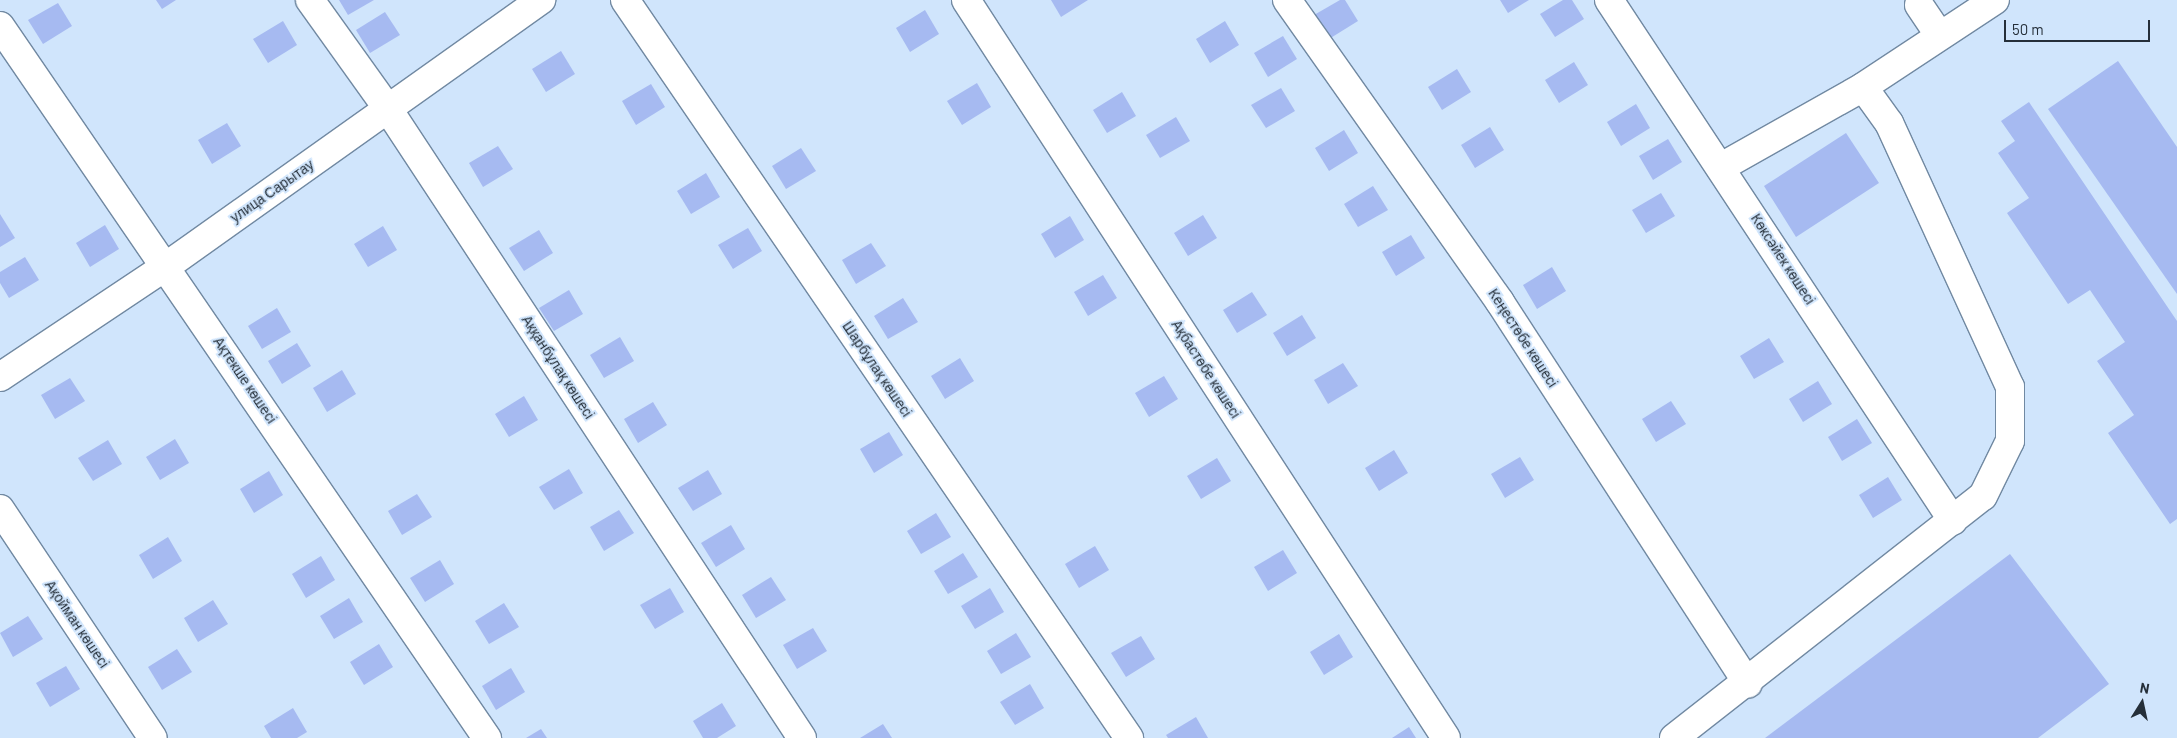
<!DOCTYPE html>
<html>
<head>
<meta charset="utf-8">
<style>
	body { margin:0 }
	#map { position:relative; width:2177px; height:738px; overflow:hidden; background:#d0e5fc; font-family:Barlow,sans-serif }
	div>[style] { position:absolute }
	.building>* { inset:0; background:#a6baf1 }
	.roads { filter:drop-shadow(1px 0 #7189a2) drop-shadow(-1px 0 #7189a2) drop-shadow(0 1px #7189a2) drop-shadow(0 -1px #7189a2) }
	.minor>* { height:28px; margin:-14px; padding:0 14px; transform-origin:14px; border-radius:14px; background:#fff }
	span { translate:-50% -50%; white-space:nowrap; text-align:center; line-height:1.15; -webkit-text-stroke:4px #d0e5fc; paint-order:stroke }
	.street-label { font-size:14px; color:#252f39 }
	.north { position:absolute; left:2117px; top:678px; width:50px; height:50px; -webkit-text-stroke:4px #d0e5fc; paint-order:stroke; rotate:10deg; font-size:14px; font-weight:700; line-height:20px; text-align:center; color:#252f39 }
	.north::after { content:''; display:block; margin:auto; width:18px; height:22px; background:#252f39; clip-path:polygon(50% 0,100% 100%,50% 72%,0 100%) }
	.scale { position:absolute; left:2004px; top:20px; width:146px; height:22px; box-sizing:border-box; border:2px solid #252f39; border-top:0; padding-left:6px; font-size:15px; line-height:18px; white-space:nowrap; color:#252f39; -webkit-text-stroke:4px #d0e5fc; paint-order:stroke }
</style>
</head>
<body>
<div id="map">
	<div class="building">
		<div style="clip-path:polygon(156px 0,176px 0,162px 9px)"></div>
		<div style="clip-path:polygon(339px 0,374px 0,348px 15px)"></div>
		<div style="clip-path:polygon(1051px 0,1088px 0,1061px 17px)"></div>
		<div style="clip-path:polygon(1340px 0,1345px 0,1358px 21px,1329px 39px,1314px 15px)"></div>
		<div style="clip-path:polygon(1500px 0,1529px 0,1508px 13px)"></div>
		<div style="clip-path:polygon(1563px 0,1572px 0,1584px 19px,1555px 37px,1540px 14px)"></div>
		<div style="clip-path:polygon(58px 3px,72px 26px,43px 44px,28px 20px)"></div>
		<div style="clip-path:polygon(925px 10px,939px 34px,910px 52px,896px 28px)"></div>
		<div style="clip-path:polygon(385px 12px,400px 35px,370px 53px,356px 30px)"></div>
		<div style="clip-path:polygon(283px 21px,297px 45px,268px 63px,253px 39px)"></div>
		<div style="clip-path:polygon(1225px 21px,1239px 45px,1210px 63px,1196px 39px)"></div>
		<div style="clip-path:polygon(1283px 36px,1297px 59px,1268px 77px,1254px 53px)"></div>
		<div style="clip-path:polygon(561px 51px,575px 74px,546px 92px,532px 69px)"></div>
		<div style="clip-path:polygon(2118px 61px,2177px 147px,2177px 294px,2048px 109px)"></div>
		<div style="clip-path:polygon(1574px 62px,1588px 85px,1559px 103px,1545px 80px)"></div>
		<div style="clip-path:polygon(1457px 69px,1471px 92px,1442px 110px,1428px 87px)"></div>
		<div style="clip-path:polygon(977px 83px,991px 107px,962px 125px,947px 101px)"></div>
		<div style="clip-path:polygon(651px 84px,665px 107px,636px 125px,622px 101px)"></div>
		<div style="clip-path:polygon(1281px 88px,1295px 111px,1266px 128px,1251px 105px)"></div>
		<div style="clip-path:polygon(1122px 92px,1136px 116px,1107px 133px,1093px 110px)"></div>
		<div style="clip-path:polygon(2029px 102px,2177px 321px,2177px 519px,2170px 524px,2108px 433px,2134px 415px,2097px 361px,2125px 342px,2090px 290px,2068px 304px,2007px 213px,2029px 198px,1998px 153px,2015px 141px,2001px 121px)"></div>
		<div style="clip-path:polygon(1636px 104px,1650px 128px,1621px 146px,1607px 122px)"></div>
		<div style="clip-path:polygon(1176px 117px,1190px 141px,1160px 158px,1146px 135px)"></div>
		<div style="clip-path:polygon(227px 123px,241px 146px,212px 164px,198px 140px)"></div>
		<div style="clip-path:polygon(1490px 127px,1504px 150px,1475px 168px,1461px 145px)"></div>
		<div style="clip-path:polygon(1344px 130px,1358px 153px,1329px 171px,1315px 148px)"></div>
		<div style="clip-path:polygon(1846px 133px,1879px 183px,1796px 237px,1764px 186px)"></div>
		<div style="clip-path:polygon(1668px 139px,1682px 162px,1653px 180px,1639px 156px)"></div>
		<div style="clip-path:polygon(498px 146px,513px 169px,483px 187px,469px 163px)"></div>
		<div style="clip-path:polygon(801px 148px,816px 171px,786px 189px,772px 166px)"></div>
		<div style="clip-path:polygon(706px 173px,720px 197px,691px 214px,677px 191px)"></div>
		<div style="clip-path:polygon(1373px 186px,1388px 210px,1358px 227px,1344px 204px)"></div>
		<div style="clip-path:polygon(1661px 193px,1675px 216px,1646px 233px,1632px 210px)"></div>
		<div style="clip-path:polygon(0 214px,15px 238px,0 247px)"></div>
		<div style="clip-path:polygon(1203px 215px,1217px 238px,1188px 256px,1174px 233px)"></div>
		<div style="clip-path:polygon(1070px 216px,1084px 240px,1055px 258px,1041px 234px)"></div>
		<div style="clip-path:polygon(105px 225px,119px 249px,90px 267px,76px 243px)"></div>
		<div style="clip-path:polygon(383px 226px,397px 250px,368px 267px,354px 244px)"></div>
		<div style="clip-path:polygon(748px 228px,762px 251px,733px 269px,718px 245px)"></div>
		<div style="clip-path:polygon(539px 230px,553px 253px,524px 271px,509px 248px)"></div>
		<div style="clip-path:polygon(1411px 235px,1425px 258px,1396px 276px,1382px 252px)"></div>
		<div style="clip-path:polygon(871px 243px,886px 266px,856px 284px,842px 260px)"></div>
		<div style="clip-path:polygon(25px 257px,39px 280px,9px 298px,0 283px,0 272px)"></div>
		<div style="clip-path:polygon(1552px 267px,1566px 291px,1537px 309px,1523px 285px)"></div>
		<div style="clip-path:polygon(1103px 275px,1117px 298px,1088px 316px,1074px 292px)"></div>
		<div style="clip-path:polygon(569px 290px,583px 314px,554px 331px,539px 308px)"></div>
		<div style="clip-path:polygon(1252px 292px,1267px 315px,1237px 333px,1223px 310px)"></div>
		<div style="clip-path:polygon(903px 298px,918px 322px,888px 339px,874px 316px)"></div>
		<div style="clip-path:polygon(277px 308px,291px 332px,262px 349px,248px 326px)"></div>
		<div style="clip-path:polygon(1302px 315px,1316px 338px,1287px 356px,1273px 333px)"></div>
		<div style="clip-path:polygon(620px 337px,634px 361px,604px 378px,590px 355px)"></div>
		<div style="clip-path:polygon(1769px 338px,1784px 362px,1754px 379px,1740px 356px)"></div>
		<div style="clip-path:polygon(297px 343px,311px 366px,282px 384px,268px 361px)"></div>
		<div style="clip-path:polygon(960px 358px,974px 381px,945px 399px,931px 376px)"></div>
		<div style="clip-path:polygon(1343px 363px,1358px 386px,1328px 404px,1314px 380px)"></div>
		<div style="clip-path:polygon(342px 370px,356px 394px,327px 412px,313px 388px)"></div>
		<div style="clip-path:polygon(1164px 376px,1178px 399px,1149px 417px,1135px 393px)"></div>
		<div style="clip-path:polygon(70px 378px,85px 401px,55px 419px,41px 395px)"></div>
		<div style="clip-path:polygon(1818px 381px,1832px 404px,1803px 422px,1789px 399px)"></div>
		<div style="clip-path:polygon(524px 396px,538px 420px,509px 437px,495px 414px)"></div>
		<div style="clip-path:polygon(1671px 401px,1686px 424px,1656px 442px,1642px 419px)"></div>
		<div style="clip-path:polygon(653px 402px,667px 425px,638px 443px,624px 419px)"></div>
		<div style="clip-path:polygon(1857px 419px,1872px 443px,1842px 461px,1828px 437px)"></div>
		<div style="clip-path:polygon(889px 432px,903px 455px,874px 473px,860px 449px)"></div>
		<div style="clip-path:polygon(175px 439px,189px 463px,160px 480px,146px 457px)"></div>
		<div style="clip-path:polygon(108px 440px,122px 464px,93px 481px,78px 458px)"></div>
		<div style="clip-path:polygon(1394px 450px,1408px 473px,1379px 491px,1365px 468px)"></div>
		<div style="clip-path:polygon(1520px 457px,1534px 480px,1505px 498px,1491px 474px)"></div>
		<div style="clip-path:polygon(1217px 458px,1231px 481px,1201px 499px,1187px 476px)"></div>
		<div style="clip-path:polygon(569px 469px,583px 493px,554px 510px,539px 487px)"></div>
		<div style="clip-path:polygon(708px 470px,722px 494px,693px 511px,678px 488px)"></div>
		<div style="clip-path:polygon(269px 471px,283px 495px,254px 513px,240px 489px)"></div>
		<div style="clip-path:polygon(1888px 477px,1902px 500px,1873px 518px,1859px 495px)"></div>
		<div style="clip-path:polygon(417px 494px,432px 517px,402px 535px,388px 511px)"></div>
		<div style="clip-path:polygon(619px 510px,634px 533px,604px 551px,590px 527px)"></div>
		<div style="clip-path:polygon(936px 513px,951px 537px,921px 554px,907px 531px)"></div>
		<div style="clip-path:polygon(731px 525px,745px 549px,716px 567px,701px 543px)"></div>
		<div style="clip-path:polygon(168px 537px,182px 561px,153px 579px,139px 555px)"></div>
		<div style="clip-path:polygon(1095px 546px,1109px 570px,1079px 588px,1065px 564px)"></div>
		<div style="clip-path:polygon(1283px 550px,1297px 573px,1268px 591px,1254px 567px)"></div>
		<div style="clip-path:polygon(963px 553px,978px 577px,948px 594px,934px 571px)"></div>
		<div style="clip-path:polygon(2010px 554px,2109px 684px,2038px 738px,1765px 738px)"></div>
		<div style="clip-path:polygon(321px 556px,335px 580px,306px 598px,292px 574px)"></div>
		<div style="clip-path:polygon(440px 560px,454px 584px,425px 602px,410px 578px)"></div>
		<div style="clip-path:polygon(771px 577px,786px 600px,756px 618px,742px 595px)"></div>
		<div style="clip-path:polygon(670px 588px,684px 612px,655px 629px,640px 605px)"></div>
		<div style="clip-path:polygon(990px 588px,1004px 612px,975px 629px,961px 606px)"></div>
		<div style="clip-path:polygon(349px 598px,363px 622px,334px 639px,320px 616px)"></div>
		<div style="clip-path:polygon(213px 600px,228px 624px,198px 642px,184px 618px)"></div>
		<div style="clip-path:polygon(504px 603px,519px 627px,489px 644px,475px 621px)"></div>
		<div style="clip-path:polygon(28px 616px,43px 639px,13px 657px,0 633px)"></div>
		<div style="clip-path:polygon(813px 628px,827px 651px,797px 669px,783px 645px)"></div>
		<div style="clip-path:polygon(1016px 633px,1031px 657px,1001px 674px,987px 651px)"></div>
		<div style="clip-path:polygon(1339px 634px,1353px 657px,1324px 675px,1310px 652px)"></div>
		<div style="clip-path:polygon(1141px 636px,1155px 659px,1126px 677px,1111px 653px)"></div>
		<div style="clip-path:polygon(379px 644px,393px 667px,364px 685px,350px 662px)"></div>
		<div style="clip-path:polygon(177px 649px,192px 672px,162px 690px,148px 667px)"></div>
		<div style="clip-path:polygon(66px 666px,80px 689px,50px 707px,36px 683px)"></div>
		<div style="clip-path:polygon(511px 668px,525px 692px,496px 710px,482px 686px)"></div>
		<div style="clip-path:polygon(1030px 684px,1044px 708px,1015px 725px,1000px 702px)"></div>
		<div style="clip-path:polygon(722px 703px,736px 726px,717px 738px,703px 738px,693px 721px)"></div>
		<div style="clip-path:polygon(293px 708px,307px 732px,297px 738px,271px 738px,264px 726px)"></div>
		<div style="clip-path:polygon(1196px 717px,1208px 738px,1168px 738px,1166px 735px)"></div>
		<div style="clip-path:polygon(883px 724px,892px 738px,860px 738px)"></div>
		<div style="clip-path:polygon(1409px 727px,1416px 738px,1392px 738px)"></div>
		<div style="clip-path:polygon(541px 729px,547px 738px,526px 738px)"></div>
	</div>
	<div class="roads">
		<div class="minor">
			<div style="left:310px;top:0;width:134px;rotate:54.4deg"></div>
			<div style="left:388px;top:109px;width:753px;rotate:56.65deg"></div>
			<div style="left:625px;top:0;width:894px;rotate:55.67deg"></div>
			<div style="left:966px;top:0;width:880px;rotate:56.96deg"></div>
			<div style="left:1287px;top:0;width:370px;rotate:54.8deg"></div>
			<div style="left:1500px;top:302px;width:455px;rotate:57deg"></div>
			<div style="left:1609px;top:0;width:624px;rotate:56.56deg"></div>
			<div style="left:1919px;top:5px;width:37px;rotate:56deg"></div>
			<div style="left:0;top:26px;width:863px;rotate:55.63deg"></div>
			<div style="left:1723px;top:166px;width:161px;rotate:-29.4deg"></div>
			<div style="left:1863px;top:87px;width:158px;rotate:-33.4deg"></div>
			<div style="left:0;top:377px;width:202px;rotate:-33.7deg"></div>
			<div style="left:168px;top:265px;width:458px;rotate:-35.4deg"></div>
			<div style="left:0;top:509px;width:275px;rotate:56.3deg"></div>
			<div style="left:1674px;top:738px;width:392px;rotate:-38.1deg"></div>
			<div style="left:1983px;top:496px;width:61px;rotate:-63.9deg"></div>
			<div style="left:2010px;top:441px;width:54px;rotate:-90deg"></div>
			<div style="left:2010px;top:387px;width:290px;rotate:-114.6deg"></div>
			<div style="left:1889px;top:123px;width:44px;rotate:-125.8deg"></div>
		</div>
	</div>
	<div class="street-label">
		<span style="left:272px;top:191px;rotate:-35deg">улица Сарытау</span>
		<span style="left:1783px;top:259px;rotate:57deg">Көксәйек көшесі</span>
		<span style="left:1523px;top:338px;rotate:57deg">Кеңестөбе көшесі</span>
		<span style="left:558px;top:367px;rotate:57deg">Аққанбұлақ көшесі</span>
		<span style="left:877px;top:369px;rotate:56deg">Шарбұлақ көшесі</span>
		<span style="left:1206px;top:369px;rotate:57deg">Ақбастөбе көшесі</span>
		<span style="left:245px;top:380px;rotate:56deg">Ақтекше көшесі</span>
		<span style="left:77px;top:624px;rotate:56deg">Ақойман көшесі</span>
	</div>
	<div class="north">N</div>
	<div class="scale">50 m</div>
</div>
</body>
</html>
